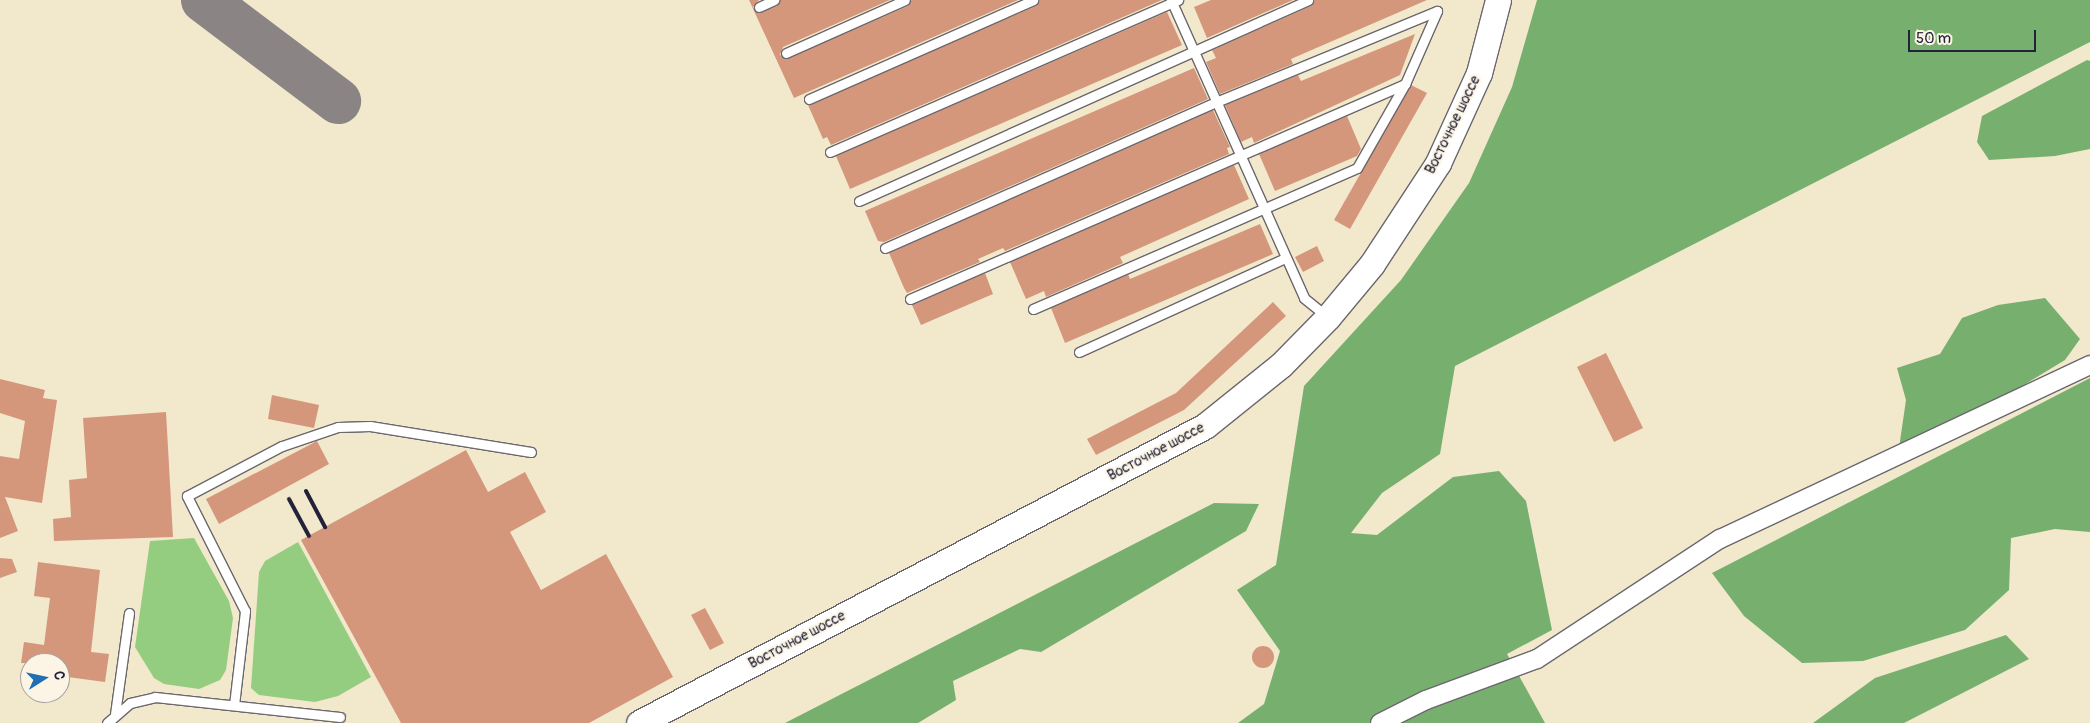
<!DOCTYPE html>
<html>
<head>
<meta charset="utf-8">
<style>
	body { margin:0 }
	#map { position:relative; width:2090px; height:723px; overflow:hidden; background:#f2e8cc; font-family:Pangolin,sans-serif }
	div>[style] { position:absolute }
	.green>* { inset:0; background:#94cd7f }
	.forest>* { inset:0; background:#77b06e }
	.taxiway>* { height:46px; margin:-23px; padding:0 23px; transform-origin:23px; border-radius:23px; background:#8a8584 }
	.building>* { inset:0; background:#d5977b }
	.round { border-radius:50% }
	.roads { filter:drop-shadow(1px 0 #6b676e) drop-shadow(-1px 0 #6b676e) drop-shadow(0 1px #6b676e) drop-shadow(0 -1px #6b676e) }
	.service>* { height:9px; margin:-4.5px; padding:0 4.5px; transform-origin:4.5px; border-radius:4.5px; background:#fff }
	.minor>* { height:18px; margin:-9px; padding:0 9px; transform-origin:9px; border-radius:9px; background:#fff }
	.secondary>* { height:25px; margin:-12.5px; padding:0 12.5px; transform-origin:12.5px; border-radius:12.5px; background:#fff }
	.rail>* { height:4px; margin:-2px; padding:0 2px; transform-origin:2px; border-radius:2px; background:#22223b }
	span { translate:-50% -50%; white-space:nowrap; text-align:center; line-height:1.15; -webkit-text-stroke:4px #fcf5e5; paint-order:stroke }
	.street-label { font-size:14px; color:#22223b }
	.north { position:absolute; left:20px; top:653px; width:50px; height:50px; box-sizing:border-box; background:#fcf5e5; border:1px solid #a5a1a1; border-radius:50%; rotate:80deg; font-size:14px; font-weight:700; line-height:20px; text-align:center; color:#22223b }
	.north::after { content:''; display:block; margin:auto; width:18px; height:22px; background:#1f6fb2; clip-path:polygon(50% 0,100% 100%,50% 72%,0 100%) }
	.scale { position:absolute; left:1908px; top:30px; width:128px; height:22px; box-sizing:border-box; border:2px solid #22223b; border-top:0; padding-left:6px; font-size:15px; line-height:18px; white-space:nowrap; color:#22223b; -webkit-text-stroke:4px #fcf5e5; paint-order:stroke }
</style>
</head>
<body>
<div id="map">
	<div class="green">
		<div style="clip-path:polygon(194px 538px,229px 601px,233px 618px,226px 670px,220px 680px,199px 689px,164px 684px,154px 678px,135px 647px,150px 541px)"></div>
		<div style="clip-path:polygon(298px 542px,371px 677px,338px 696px,315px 702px,259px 695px,251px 688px,259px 572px,265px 561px)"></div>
	</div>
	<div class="forest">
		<div style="clip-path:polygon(1537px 0,2090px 0,2090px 42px,1455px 366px,1440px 454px,1382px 493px,1351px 533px,1377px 535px,1453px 477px,1499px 471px,1526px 501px,1552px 630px,1507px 654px,1545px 723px,1238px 723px,1264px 704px,1280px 651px,1237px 590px,1276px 565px,1304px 386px,1401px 280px,1469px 183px,1512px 87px)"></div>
		<div style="clip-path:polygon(2087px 60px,2090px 61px,2090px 149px,2055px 156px,1989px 160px,1977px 142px,1982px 116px)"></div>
		<div style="clip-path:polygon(2045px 298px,2080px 339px,2065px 360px,2014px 391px,1899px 448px,1906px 400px,1897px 368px,1940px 354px,1962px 318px,1998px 305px)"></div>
		<div style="clip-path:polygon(2090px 378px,2090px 532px,2055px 529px,2011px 538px,2009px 590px,1965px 630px,1863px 661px,1802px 663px,1744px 616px,1712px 573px)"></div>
		<div style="clip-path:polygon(1214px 503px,1259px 504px,1246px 531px,1041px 652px,1020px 649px,953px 681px,956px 700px,918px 723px,785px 723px)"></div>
		<div style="clip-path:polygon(2006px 635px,2029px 659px,1904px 723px,1813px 723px,1875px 678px)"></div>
	</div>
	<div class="taxiway">
		<div style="left:204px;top:0;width:168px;rotate:37deg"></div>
	</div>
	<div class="building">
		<div style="clip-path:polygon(749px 0,759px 0,753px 7px,759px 13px,777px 6px,780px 0,890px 0,783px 47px,780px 55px,786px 59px,908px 6px,911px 0,1018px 0,794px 98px)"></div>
		<div style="clip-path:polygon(1039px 0,1162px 0,831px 145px,827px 137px,823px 139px,808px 105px,1036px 6px)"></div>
		<div style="clip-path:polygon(1211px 0,1293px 0,1207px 38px,1194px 7px)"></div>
		<div style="clip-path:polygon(1314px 0,1427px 0,1291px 59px,1293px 64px,1220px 94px,1206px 62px,1216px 58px,1212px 50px,1311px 6px)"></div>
		<div style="clip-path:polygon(1167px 12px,1182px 45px,850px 189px,836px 156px)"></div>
		<div style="clip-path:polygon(1415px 34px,1400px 75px,1254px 143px,1252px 137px,1241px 142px,1225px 105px,1298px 75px,1301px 81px)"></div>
		<div style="clip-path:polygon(1194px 68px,1208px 99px,884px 242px,878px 241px,865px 211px)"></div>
		<div style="clip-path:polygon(1411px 85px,1427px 93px,1350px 229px,1334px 220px)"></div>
		<div style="clip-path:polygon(1213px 110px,1230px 147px,1227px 148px,1229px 154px,1005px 251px,1003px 248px,978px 259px,980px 262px,907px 293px,904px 288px,889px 253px)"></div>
		<div style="clip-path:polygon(1347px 116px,1361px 149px,1357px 156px,1275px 191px,1259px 154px)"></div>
		<div style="clip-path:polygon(1234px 165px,1249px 199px,1120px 257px,1123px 263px,1046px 297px,1044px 291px,1026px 299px,1010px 262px)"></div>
		<div style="clip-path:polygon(1260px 224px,1273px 254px,1065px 343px,1051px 308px,1128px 274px,1130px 279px)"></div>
		<div style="clip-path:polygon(1317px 246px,1324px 261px,1303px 272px,1295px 257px)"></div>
		<div style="clip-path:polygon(985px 273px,993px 294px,921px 325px,912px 305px)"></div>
		<div style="clip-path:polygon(1273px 302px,1286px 316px,1184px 410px,1096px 455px,1087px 439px,1176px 393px)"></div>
		<div style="clip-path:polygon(1606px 353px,1643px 428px,1614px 442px,1577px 367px)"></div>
		<div style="clip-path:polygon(0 379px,45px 390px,43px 398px,57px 400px,42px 503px,5px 497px,18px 531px,0 538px,0 456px,19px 459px,25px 421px,0 413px)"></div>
		<div style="clip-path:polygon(272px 395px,319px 405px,314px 428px,268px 419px)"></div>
		<div style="clip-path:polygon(166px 412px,173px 537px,54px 541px,53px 519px,71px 517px,69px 480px,87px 478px,83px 418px)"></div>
		<div style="clip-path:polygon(317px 441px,329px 464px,219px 524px,206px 499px)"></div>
		<div style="clip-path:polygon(466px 450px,488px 492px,525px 472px,546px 512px,510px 532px,541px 590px,606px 554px,673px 677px,589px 723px,401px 723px,301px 540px)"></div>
		<div style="clip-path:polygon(0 558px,12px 559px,17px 572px,0 578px)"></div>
		<div style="clip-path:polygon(38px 562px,100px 570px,91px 652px,109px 654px,105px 682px,60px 676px,60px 663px,21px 663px,24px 642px,44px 645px,50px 598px,34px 596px)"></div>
		<div style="clip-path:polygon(705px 608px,724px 643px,710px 650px,691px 615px)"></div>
		<div class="round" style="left:1252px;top:646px;width:22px;height:22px"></div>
	</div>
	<div class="roads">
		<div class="service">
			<div style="left:1171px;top:0;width:326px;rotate:65.9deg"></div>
			<div style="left:1304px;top:298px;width:28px;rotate:39deg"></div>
			<div style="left:759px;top:7px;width:17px;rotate:-25deg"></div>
			<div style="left:786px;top:53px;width:130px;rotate:-24deg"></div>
			<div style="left:809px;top:99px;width:245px;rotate:-23.8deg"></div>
			<div style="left:830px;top:152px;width:380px;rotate:-23.6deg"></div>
			<div style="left:859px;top:201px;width:492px;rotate:-24.1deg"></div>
			<div style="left:885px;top:248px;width:362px;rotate:-23.8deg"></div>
			<div style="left:1216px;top:102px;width:239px;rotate:-22.4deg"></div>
			<div style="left:910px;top:299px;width:540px;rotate:-23.48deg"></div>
			<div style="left:1405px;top:84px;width:80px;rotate:-66.3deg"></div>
			<div style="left:1033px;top:309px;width:353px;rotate:-23.5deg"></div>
			<div style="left:1357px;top:168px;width:97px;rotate:-60.3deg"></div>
			<div style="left:1079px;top:352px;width:226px;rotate:-24.5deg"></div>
			<div style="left:234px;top:705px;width:95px;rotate:-83.3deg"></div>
			<div style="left:245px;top:611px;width:129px;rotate:-116.8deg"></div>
			<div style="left:187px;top:496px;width:107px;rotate:-27.8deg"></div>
			<div style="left:282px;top:446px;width:59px;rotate:-18.7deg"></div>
			<div style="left:338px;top:427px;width:32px;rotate:-2deg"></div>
			<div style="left:370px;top:426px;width:163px;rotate:9.2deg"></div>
			<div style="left:115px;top:714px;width:102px;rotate:-82.1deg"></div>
			<div style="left:107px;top:723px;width:30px;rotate:-41deg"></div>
			<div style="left:130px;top:703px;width:26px;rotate:-13deg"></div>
			<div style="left:155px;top:697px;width:186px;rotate:6.2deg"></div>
		</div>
		<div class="minor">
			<div style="left:1380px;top:723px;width:51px;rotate:-26.6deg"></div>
			<div style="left:1426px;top:700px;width:118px;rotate:-20.3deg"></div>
			<div style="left:1537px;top:659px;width:219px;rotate:-33.3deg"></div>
			<div style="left:1720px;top:539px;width:409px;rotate:-25.2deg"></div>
		</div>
		<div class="secondary">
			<div style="left:639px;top:723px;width:639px;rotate:-27.69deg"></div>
			<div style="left:1205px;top:426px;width:97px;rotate:-38.8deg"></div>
			<div style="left:1281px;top:365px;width:67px;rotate:-45.6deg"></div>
			<div style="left:1328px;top:317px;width:69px;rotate:-50.3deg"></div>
			<div style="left:1372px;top:264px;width:121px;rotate:-56.8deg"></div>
			<div style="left:1438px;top:163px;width:99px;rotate:-65.5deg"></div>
			<div style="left:1479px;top:73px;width:75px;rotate:-75.4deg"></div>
		</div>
	</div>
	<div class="rail">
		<div style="left:306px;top:491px;width:41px;rotate:62.2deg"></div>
		<div style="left:289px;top:499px;width:42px;rotate:61.6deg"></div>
	</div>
	<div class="street-label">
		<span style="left:1453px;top:125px;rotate:-64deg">Восточное шоссе</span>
		<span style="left:1156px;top:452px;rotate:-28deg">Восточное шоссе</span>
		<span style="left:797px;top:640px;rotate:-28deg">Восточное шоссе</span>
	</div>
	<div class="north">С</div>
	<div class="scale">50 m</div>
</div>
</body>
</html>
